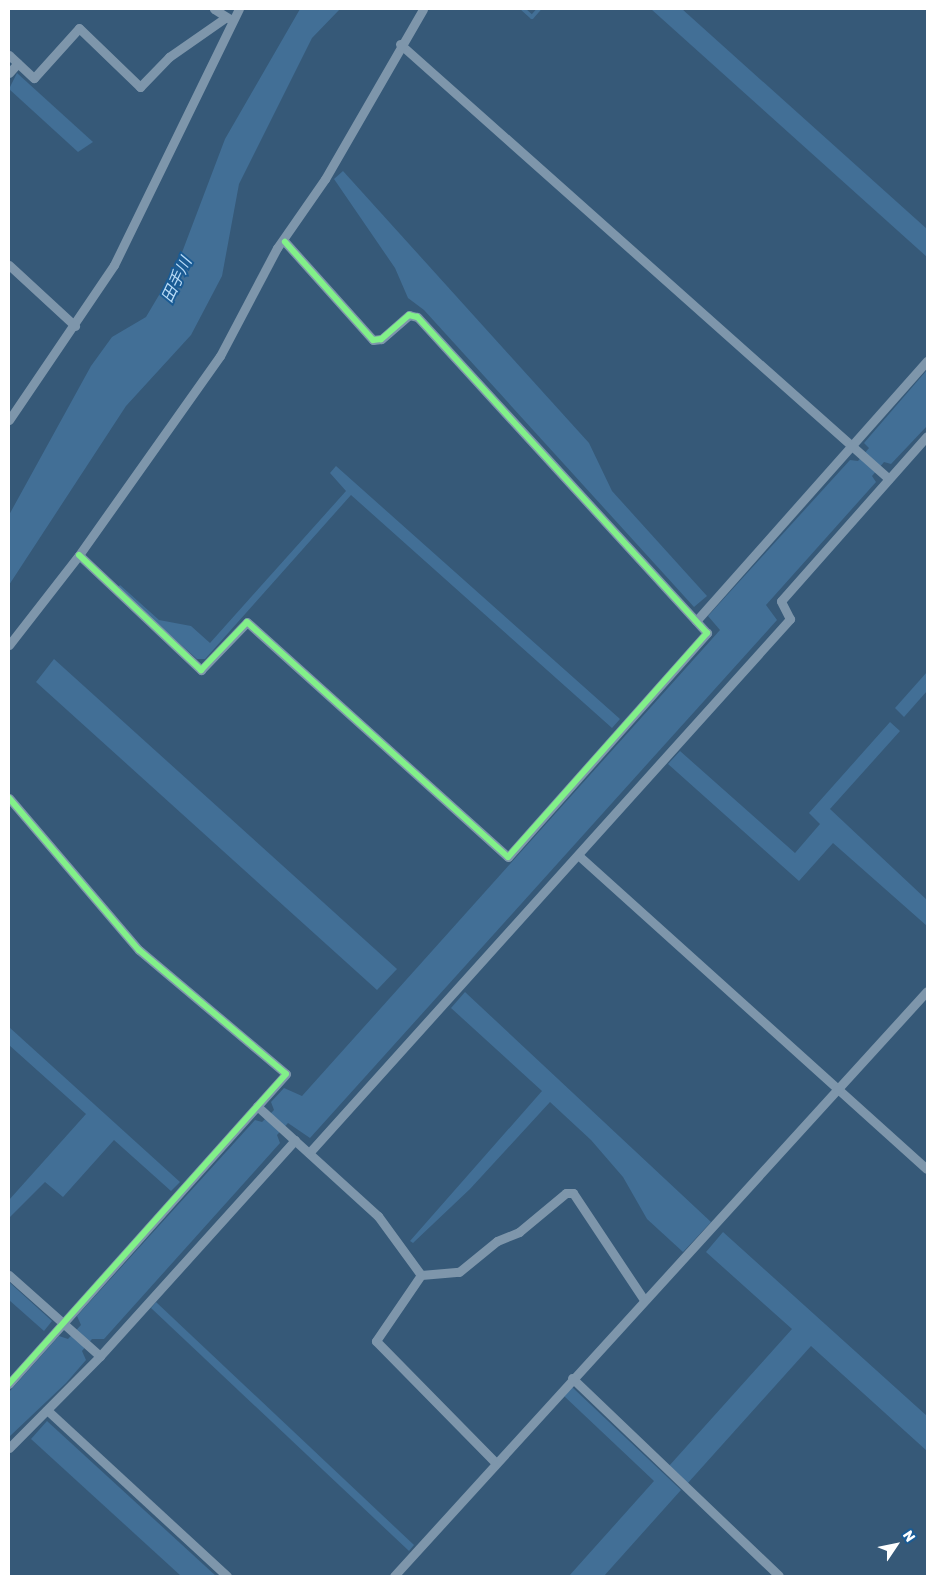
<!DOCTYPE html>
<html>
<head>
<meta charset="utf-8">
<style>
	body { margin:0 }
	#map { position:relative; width:936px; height:1585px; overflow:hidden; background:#365978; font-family:Rubik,"Noto Sans JP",sans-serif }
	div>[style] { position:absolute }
	.water>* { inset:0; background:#426f96 }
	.stream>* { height:4px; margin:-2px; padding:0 2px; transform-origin:2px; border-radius:2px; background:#426f96 }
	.minor>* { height:9px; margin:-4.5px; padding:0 4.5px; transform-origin:4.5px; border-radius:4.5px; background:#7e96ab }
	.cycleway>* { height:6px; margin:-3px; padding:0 3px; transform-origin:3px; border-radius:3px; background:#82f089 }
	span { translate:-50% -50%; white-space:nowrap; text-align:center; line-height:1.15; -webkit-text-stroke:4px #1a5b94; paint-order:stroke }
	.water-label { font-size:16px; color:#b7daf6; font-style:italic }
	.frame { position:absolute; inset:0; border:10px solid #fff; pointer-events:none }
	.north { position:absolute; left:871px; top:1520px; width:50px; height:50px; -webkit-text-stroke:4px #1a5b94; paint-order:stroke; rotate:56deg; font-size:14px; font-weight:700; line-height:20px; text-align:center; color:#fff }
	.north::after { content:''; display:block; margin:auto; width:18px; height:22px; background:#fff; clip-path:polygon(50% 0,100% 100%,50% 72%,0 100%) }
</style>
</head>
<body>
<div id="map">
	<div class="water">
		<div style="clip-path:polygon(300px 9px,340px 9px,312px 38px,239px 184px,222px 276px,191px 335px,126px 406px,9px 585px,9px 515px,91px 366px,112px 337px,146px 317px,178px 263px,225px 139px)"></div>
		<div style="clip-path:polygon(651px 9px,682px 9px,927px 229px,927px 257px)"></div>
		<div style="clip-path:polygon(17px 73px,93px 142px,78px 152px,9px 89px)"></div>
		<div style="clip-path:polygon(343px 171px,589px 443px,612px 491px,707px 596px,694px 607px,424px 310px,408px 298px,395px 268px,334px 179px)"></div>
		<div style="clip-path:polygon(927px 370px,927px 426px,891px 464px,884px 462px,872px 476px,876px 482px,766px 605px,777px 620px,310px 1138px,288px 1123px,277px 1135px,280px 1143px,104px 1339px,92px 1339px,82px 1351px,86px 1360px,66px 1383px,9px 1437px,9px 1392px,59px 1336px,68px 1339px,81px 1325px,77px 1316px,255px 1120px,262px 1122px,274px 1110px,271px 1102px,284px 1088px,302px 1096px,720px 630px,708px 616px,850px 460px,858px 461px,869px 448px,864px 443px)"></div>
		<div style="clip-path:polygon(336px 466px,620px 719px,612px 728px,351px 495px,205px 659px,197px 659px,117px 588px,120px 585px,159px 620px,191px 626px,210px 643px,346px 491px,330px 473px)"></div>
		<div style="clip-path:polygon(54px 659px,397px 969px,377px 990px,36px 682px)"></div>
		<div style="clip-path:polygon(927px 672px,927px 691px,904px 717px,895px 708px)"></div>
		<div style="clip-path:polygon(890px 722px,900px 731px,830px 809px,927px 900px,927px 926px,833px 843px,799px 881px,668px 764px,680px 751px,795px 853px,820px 824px,809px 813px)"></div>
		<div style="clip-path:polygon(465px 992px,711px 1222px,683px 1252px,647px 1219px,623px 1177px,591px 1140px,550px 1102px,470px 1189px,413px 1243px,410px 1241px,542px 1091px,451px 1008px)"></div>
		<div style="clip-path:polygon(9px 1027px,180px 1182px,171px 1191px,114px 1140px,63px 1197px,45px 1182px,9px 1218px,9px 1200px,86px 1114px,9px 1045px)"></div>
		<div style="clip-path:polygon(723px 1232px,927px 1416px,927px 1451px,811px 1346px,687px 1484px,669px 1466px,792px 1329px,706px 1252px)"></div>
		<div style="clip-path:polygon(9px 1282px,52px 1321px,44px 1331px,9px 1300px)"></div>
		<div style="clip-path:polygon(156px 1302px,414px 1545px,409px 1551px,151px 1308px)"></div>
		<div style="clip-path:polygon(572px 1387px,681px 1490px,604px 1576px,569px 1576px,654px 1481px,564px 1396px)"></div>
		<div style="clip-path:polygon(47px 1421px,216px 1576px,181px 1576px,31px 1439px)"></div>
	</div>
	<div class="stream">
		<div style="left:523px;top:9px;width:12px;rotate:42deg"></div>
		<div style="left:532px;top:17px;width:11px;rotate:-49deg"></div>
	</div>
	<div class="minor">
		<div style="left:214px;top:9px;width:19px;rotate:32deg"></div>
		<div style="left:400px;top:44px;width:654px;rotate:41.66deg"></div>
		<div style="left:9px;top:55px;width:34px;rotate:43deg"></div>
		<div style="left:34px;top:78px;width:67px;rotate:-48deg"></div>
		<div style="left:79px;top:28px;width:85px;rotate:44deg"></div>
		<div style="left:140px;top:87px;width:42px;rotate:-46deg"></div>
		<div style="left:169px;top:57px;width:68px;rotate:-34.9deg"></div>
		<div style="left:9px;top:73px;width:13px;rotate:-48deg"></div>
		<div style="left:9px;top:265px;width:90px;rotate:42.7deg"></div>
		<div style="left:9px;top:420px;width:187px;rotate:-55.9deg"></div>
		<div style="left:114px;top:265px;width:285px;rotate:-64deg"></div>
		<div style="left:79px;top:555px;width:168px;rotate:43.3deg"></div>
		<div style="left:201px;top:670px;width:66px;rotate:-46.2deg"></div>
		<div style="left:247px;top:622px;width:351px;rotate:42deg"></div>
		<div style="left:508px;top:857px;width:300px;rotate:-48.4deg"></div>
		<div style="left:707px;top:633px;width:429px;rotate:-132.5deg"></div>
		<div style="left:417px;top:317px;width:8px;rotate:-166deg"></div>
		<div style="left:409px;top:315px;width:37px;rotate:139deg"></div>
		<div style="left:381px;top:339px;width:8px;rotate:173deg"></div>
		<div style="left:373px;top:340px;width:132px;rotate:-131.9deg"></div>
		<div style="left:696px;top:621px;width:348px;rotate:-48.4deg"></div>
		<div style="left:9px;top:645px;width:114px;rotate:-52.1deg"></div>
		<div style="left:79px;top:555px;width:244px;rotate:-54.7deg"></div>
		<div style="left:220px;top:356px;width:122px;rotate:-62.2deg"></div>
		<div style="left:277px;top:248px;width:84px;rotate:-55.2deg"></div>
		<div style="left:325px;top:179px;width:196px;rotate:-60deg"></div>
		<div style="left:9px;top:798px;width:200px;rotate:49.5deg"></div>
		<div style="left:139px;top:950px;width:192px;rotate:40.1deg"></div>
		<div style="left:286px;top:1074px;width:416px;rotate:131.8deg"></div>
		<div style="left:578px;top:855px;width:469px;rotate:42deg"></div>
		<div style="left:257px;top:1106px;width:164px;rotate:42.3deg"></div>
		<div style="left:378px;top:1216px;width:73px;rotate:53.9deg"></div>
		<div style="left:421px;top:1275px;width:38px;rotate:-5deg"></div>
		<div style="left:459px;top:1272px;width:49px;rotate:-39.2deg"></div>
		<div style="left:497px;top:1241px;width:24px;rotate:-22deg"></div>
		<div style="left:519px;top:1232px;width:61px;rotate:-39.7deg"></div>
		<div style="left:566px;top:1193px;width:7px"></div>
		<div style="left:573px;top:1193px;width:128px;rotate:56.4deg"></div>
		<div style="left:309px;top:1153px;width:719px;rotate:-47.99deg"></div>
		<div style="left:790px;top:619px;width:20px;rotate:-117deg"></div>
		<div style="left:781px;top:601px;width:220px;rotate:-48.5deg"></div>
		<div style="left:9px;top:1275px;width:122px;rotate:41.7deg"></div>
		<div style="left:421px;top:1275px;width:80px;rotate:124.3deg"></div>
		<div style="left:376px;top:1341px;width:170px;rotate:45.5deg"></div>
		<div style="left:572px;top:1378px;width:286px;rotate:43.7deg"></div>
		<div style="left:47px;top:1410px;width:245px;rotate:42.7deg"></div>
		<div style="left:9px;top:1448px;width:129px;rotate:-45.3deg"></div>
		<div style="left:100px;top:1356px;width:291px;rotate:-47.9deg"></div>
		<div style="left:394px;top:1576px;width:791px;rotate:-47.66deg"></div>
	</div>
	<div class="cycleway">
		<div style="left:79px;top:555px;width:168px;rotate:43.3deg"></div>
		<div style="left:201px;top:670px;width:66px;rotate:-46.2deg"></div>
		<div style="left:247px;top:622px;width:351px;rotate:42deg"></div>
		<div style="left:508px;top:857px;width:300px;rotate:-48.4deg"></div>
		<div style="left:707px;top:633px;width:429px;rotate:-132.5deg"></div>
		<div style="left:417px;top:317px;width:8px;rotate:-166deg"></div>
		<div style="left:409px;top:315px;width:37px;rotate:139deg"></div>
		<div style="left:381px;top:339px;width:8px;rotate:173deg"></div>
		<div style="left:373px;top:340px;width:132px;rotate:-131.9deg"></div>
		<div style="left:9px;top:798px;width:200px;rotate:49.5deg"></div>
		<div style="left:139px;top:950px;width:192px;rotate:40.1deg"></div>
		<div style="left:286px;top:1074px;width:416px;rotate:131.8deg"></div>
	</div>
	<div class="water-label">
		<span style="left:177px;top:280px;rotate:-64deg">田手川</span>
	</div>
	<div class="frame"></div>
	<div class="north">N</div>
</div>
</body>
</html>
